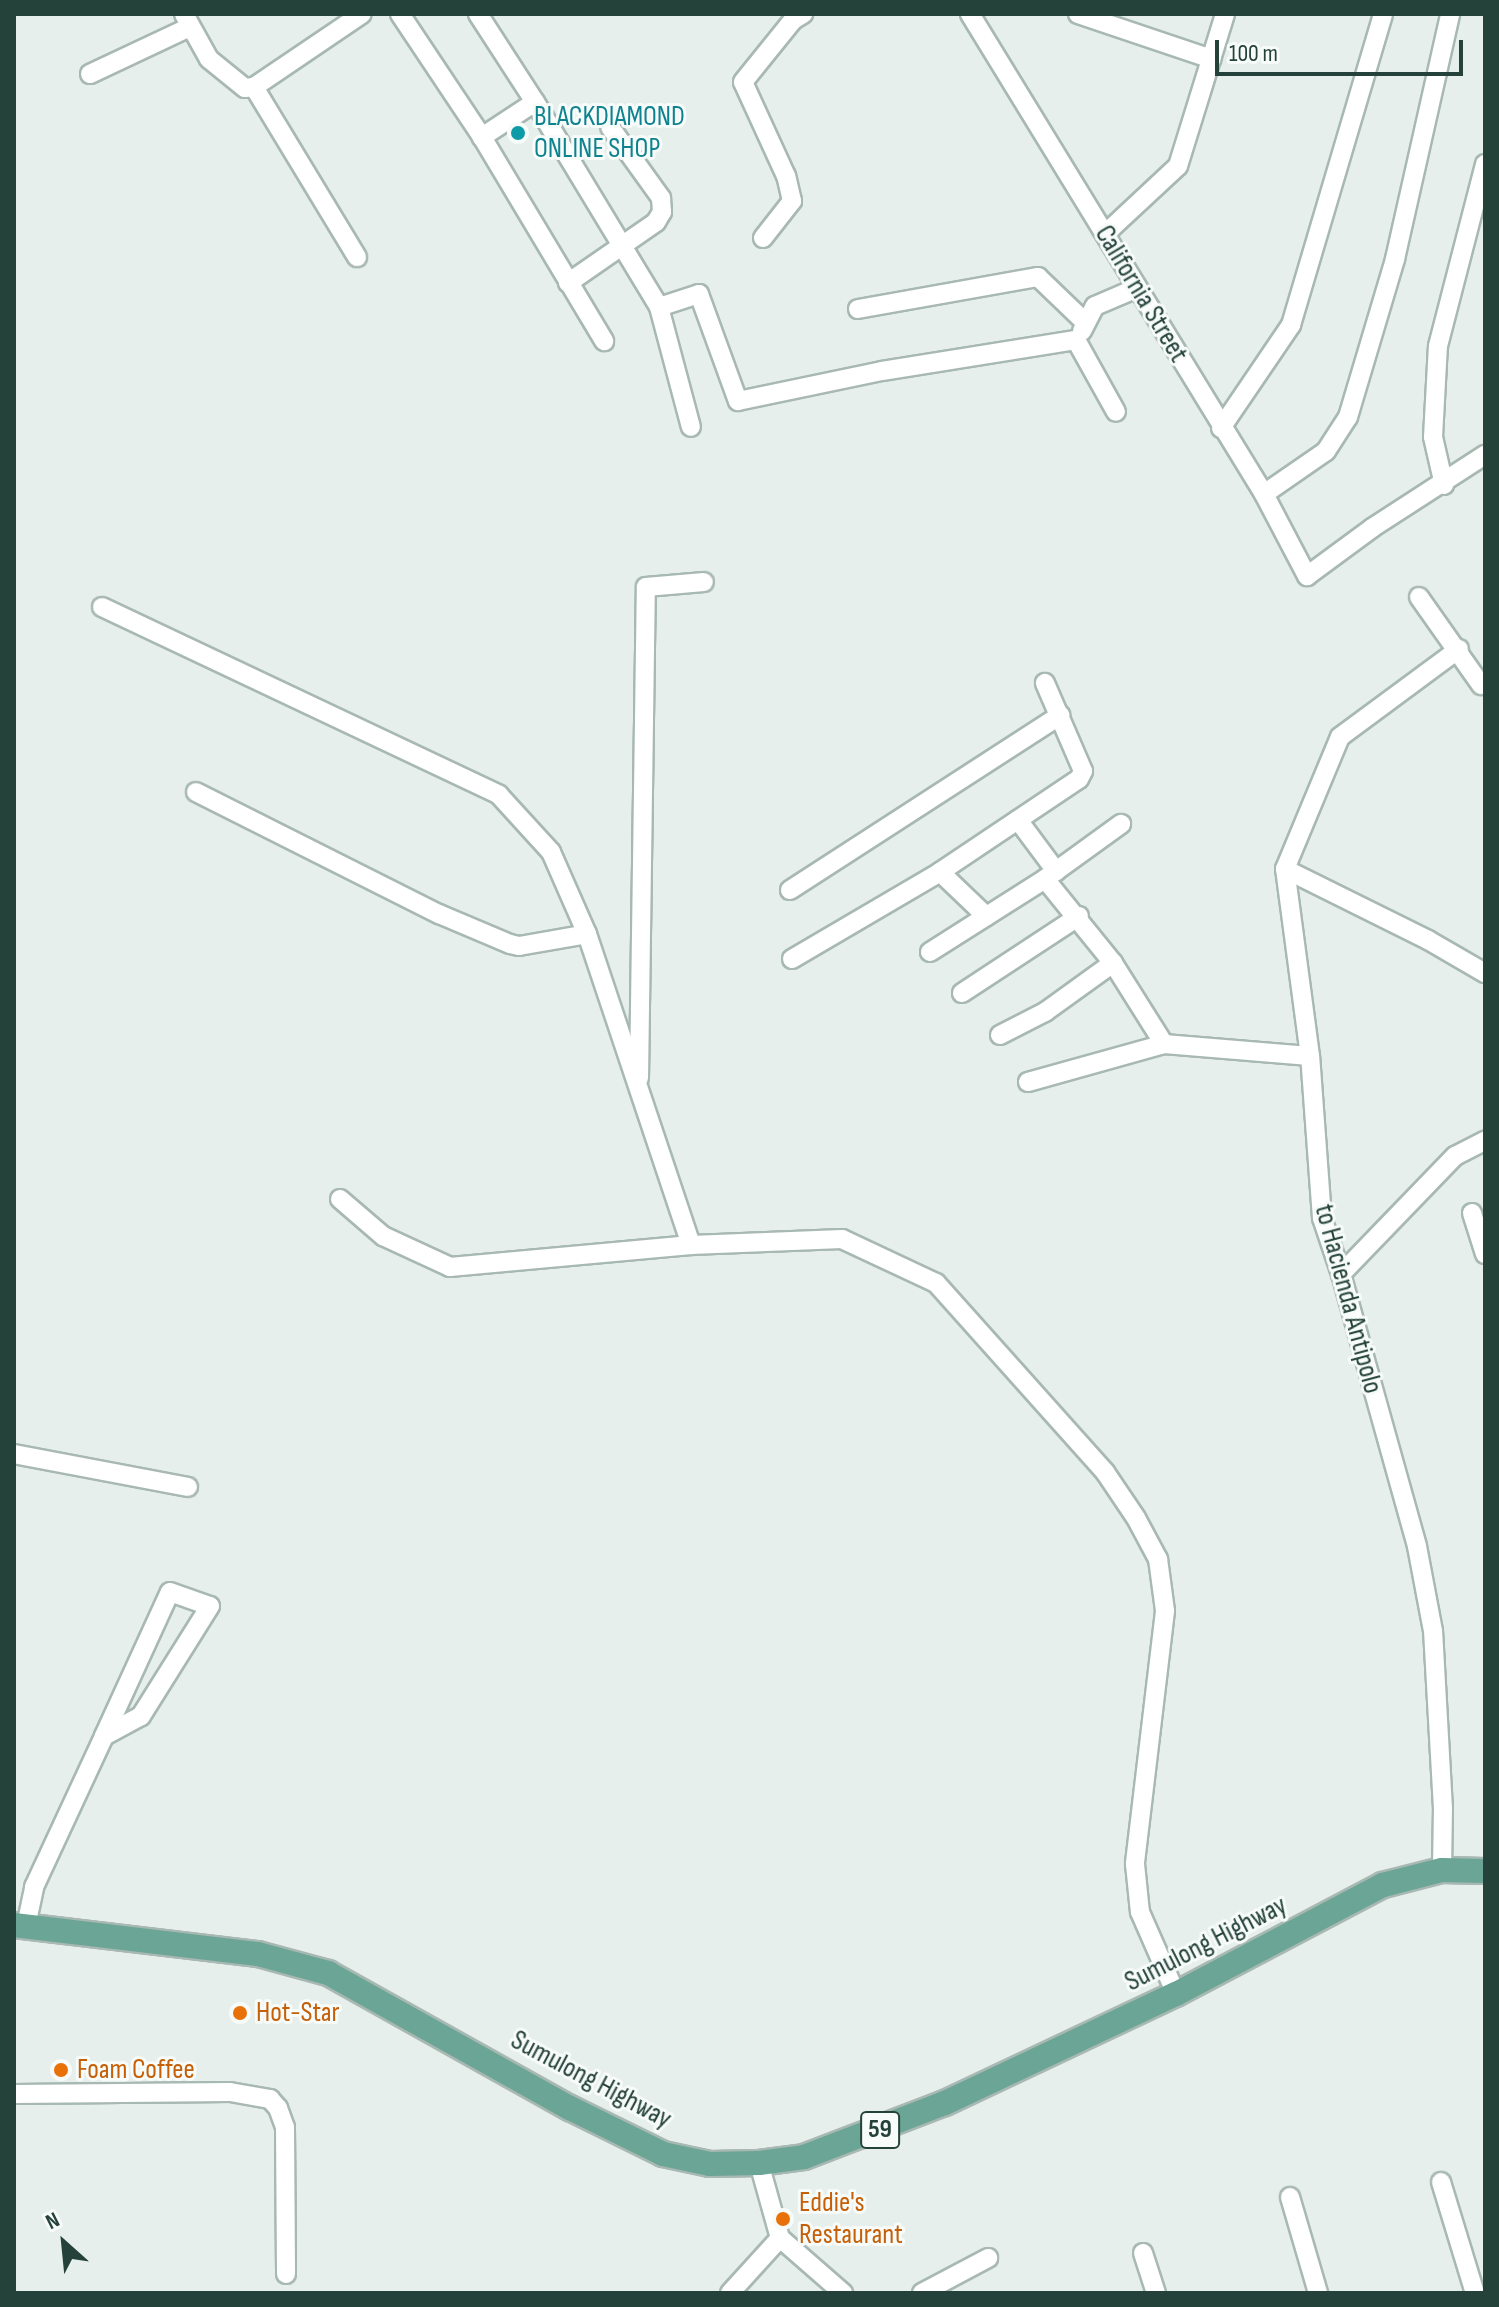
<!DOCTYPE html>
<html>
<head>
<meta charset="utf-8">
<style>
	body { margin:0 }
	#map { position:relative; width:1499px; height:2307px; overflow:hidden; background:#e6efeb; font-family:"Sofia Sans Condensed",sans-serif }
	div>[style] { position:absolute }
	.roads { filter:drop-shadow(2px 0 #a8b8b2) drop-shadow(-2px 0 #a8b8b2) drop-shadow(0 2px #a8b8b2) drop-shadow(0 -2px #a8b8b2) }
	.minor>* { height:18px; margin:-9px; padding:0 9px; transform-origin:9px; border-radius:9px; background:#fff }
	.primary>* { height:24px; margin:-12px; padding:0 12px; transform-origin:12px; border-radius:12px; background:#6aa596 }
	.dots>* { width:22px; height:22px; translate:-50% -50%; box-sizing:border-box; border:4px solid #f7fbf9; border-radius:50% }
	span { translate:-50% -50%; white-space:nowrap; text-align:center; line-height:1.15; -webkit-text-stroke:6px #f7fbf9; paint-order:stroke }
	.shield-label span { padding:2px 6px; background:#f7fbf9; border:2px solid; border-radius:6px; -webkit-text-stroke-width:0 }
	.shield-label { font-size:26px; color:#24423a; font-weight:700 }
	.culture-label { font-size:28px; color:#0d838f }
	.left { translate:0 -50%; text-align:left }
	.street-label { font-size:28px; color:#24423a }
	.food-label { font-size:28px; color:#c56008 }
	.frame { position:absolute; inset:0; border:16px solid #24423a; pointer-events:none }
	.north { position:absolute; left:24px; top:2203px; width:80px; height:80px; -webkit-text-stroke:6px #f7fbf9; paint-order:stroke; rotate:333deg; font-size:22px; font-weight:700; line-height:32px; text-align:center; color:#24423a }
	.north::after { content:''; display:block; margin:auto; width:28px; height:36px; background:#24423a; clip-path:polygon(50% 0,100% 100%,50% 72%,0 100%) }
	.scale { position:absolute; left:1215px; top:40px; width:248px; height:36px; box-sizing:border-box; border:4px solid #24423a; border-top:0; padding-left:10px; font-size:24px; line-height:28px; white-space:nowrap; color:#24423a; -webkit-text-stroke:6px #f7fbf9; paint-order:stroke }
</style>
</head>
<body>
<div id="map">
	<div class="roads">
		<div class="minor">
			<div style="left:184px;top:14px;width:51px;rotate:60.9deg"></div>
			<div style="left:209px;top:59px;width:46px;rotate:38.9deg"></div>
			<div style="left:245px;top:88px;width:9px;rotate:-6deg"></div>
			<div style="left:254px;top:87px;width:130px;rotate:-34.1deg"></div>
			<div style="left:400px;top:14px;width:148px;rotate:56.3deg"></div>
			<div style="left:482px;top:137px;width:238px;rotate:59.1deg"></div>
			<div style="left:478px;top:14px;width:105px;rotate:57.1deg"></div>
			<div style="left:535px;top:102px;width:64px;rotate:146.6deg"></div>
			<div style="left:970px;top:14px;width:563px;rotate:58.51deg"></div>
			<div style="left:1264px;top:494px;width:93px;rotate:62.3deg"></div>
			<div style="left:1307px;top:576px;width:81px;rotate:-36.4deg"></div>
			<div style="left:1372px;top:528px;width:135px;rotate:-32.9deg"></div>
			<div style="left:1078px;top:14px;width:141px;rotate:18.6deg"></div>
			<div style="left:90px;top:74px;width:110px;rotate:-25.2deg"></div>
			<div style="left:254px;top:87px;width:199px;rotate:58.8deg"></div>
			<div style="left:535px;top:102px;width:240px;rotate:58.8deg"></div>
			<div style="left:659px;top:307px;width:124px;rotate:75.1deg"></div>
			<div style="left:1105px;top:234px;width:100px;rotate:-43deg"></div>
			<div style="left:1178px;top:166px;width:159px;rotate:-72.8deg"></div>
			<div style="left:763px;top:238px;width:47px;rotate:-51.9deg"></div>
			<div style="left:792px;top:201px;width:26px;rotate:-103deg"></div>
			<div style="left:786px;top:176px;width:103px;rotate:-114.6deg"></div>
			<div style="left:743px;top:82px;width:80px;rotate:-51.1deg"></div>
			<div style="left:793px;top:20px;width:12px;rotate:-31deg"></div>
			<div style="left:568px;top:283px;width:107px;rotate:-34.7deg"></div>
			<div style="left:656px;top:222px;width:12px;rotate:-59deg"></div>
			<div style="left:662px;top:212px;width:14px;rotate:-94deg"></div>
			<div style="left:661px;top:198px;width:87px;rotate:-125.7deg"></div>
			<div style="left:659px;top:307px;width:42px;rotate:-18deg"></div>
			<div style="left:699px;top:294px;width:114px;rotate:70deg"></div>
			<div style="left:738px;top:401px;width:147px;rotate:-11.8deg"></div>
			<div style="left:882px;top:371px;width:196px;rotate:-9.1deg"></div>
			<div style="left:1076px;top:340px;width:82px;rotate:60.9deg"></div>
			<div style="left:858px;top:309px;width:183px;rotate:-10.1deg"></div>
			<div style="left:1038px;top:277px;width:66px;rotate:43.8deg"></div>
			<div style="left:1082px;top:331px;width:28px;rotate:-63deg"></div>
			<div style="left:1095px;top:306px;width:46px;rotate:-23.2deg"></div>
			<div style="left:1221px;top:428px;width:125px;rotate:-55.8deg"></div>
			<div style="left:1291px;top:325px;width:324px;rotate:-73.5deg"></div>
			<div style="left:1444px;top:485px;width:49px;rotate:-102.9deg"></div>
			<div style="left:1433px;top:437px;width:91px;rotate:-86.9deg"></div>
			<div style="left:1438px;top:346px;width:188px;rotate:-75.5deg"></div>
			<div style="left:1264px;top:494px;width:75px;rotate:-34.7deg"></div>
			<div style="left:1326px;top:451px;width:40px;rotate:-57.1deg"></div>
			<div style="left:1348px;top:417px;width:165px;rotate:-73.4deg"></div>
			<div style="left:1395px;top:259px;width:251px;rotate:-77.3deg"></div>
			<div style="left:1419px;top:597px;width:108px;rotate:54.8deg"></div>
			<div style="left:102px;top:607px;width:439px;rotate:25.3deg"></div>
			<div style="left:499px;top:795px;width:77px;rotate:47.6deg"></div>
			<div style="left:551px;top:852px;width:90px;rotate:66.3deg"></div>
			<div style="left:587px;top:934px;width:328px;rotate:71.5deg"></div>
			<div style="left:196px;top:792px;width:272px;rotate:26.7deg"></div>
			<div style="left:439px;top:914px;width:77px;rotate:22.9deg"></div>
			<div style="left:510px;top:944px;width:9px;rotate:13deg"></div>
			<div style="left:519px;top:946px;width:69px;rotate:-10deg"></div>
			<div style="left:1018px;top:820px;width:64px;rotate:53.3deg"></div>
			<div style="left:1285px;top:869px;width:160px;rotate:26.4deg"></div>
			<div style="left:1428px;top:940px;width:66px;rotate:30.1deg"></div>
			<div style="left:940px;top:872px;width:64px;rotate:43.7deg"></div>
			<div style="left:1045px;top:879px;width:108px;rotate:51deg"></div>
			<div style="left:1113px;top:963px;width:96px;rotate:57.8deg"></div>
			<div style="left:790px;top:890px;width:322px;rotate:-32.9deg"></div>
			<div style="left:930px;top:952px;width:136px;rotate:-32.4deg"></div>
			<div style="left:1045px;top:879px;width:94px;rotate:-35.9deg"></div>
			<div style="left:792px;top:959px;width:172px;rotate:-30.4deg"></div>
			<div style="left:940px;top:872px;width:167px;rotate:-33.8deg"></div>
			<div style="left:1079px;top:779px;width:9px;rotate:-63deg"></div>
			<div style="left:1083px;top:771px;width:96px;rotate:-113.4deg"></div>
			<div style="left:962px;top:993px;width:140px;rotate:-33.3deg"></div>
			<div style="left:1000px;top:1035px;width:51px;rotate:-27.1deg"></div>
			<div style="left:1045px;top:1012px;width:84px;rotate:-35.8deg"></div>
			<div style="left:639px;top:1078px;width:491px;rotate:-89.2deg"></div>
			<div style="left:646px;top:587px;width:58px;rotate:-4.9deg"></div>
			<div style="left:1028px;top:1082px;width:141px;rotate:-15.6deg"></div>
			<div style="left:1164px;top:1044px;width:146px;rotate:4.7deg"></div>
			<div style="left:340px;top:1199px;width:57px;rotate:40.7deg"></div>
			<div style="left:383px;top:1236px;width:74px;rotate:24.8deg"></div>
			<div style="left:450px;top:1267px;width:242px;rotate:-5.2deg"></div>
			<div style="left:691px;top:1245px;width:151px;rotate:-2.3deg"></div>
			<div style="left:842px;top:1239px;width:104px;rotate:25.1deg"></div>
			<div style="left:936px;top:1283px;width:254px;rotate:48.2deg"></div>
			<div style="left:1105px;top:1472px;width:55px;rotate:56deg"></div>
			<div style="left:1136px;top:1518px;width:47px;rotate:61.8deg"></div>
			<div style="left:1158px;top:1559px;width:52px;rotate:82.3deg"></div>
			<div style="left:1165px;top:1611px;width:255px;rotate:96.8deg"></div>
			<div style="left:1135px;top:1864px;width:48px;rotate:84.1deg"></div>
			<div style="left:1140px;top:1912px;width:90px;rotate:66.3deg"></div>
			<div style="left:1472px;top:1213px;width:43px;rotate:72.4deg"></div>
			<div style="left:1341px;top:1274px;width:164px;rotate:-46deg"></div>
			<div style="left:1455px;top:1156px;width:34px;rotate:-27deg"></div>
			<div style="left:14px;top:1454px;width:177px;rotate:10.7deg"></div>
			<div style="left:1442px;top:1870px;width:61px;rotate:-89.1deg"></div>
			<div style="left:1443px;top:1809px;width:178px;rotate:-93.2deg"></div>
			<div style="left:1433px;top:1631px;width:86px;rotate:-100.7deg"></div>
			<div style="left:1417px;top:1546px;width:282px;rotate:-105.6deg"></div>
			<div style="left:1341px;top:1274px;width:59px;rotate:-108.7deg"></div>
			<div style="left:1322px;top:1218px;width:162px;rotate:-94.2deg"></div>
			<div style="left:1310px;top:1056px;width:189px;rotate:-97.6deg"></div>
			<div style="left:1285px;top:869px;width:143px;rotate:-67.4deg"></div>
			<div style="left:1340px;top:737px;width:148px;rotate:-36.5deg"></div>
			<div style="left:26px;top:1926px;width:40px;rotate:-78deg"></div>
			<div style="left:34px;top:1887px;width:166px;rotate:-65.1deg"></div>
			<div style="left:104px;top:1736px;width:158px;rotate:-65.4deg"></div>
			<div style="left:170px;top:1592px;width:42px;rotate:19.3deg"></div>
			<div style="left:210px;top:1606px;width:130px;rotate:122.1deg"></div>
			<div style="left:141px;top:1716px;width:42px;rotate:151.6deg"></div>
			<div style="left:14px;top:2094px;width:216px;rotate:-0.5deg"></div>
			<div style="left:230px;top:2092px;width:41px;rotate:9.9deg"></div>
			<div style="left:270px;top:2099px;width:12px;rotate:48deg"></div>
			<div style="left:278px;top:2108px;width:20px;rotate:70deg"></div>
			<div style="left:285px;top:2127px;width:147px;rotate:89.6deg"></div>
			<div style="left:759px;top:2163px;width:78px;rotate:74.4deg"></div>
			<div style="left:1441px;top:2182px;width:116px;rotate:73deg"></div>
			<div style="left:1290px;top:2197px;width:100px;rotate:73.7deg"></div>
			<div style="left:780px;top:2238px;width:84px;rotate:41.1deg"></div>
			<div style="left:1143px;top:2253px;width:42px;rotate:72deg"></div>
			<div style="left:730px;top:2293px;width:74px;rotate:-47.7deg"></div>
			<div style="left:922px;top:2293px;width:75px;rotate:-27.9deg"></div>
		</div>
		<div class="primary">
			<div style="left:14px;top:1925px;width:246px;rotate:6.8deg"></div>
			<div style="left:258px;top:1954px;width:73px;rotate:15.2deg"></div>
			<div style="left:328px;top:1973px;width:277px;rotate:29.2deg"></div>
			<div style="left:570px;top:2108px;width:104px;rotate:26.3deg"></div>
			<div style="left:663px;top:2154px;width:48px;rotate:12deg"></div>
			<div style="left:710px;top:2164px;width:49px;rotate:-1.2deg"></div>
			<div style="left:759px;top:2163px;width:45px;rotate:-7.6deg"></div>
			<div style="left:804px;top:2157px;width:151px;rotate:-21deg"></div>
			<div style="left:945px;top:2103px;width:255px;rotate:-25.3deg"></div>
			<div style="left:1176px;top:1994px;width:234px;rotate:-27.8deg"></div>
			<div style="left:1383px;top:1885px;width:61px;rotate:-14.3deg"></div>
			<div style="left:1442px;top:1870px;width:43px;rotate:1.3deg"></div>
		</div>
	</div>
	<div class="dots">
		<div style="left:518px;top:133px;background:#0f9aa8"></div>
		<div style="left:240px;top:2013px;background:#e8710a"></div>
		<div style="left:61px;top:2070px;background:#e8710a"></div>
		<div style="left:783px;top:2219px;background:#e8710a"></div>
	</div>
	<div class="shield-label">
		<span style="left:880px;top:2130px">59</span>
	</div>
	<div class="culture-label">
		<span class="left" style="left:534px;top:133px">BLACKDIAMOND<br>ONLINE SHOP</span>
	</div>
	<div class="street-label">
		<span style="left:1141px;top:294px;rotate:59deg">California Street</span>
		<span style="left:1348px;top:1299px;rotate:75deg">to Hacienda Antipolo</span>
		<span style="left:1206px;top:1944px;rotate:-27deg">Sumulong Highway</span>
		<span style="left:591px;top:2080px;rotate:28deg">Sumulong Highway</span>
	</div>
	<div class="food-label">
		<span class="left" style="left:256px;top:2013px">Hot-Star</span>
		<span class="left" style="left:77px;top:2070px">Foam Coffee</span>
		<span class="left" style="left:799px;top:2219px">Eddie's<br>Restaurant</span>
	</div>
	<div class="frame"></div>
	<div class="north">N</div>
	<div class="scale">100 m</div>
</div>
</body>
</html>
